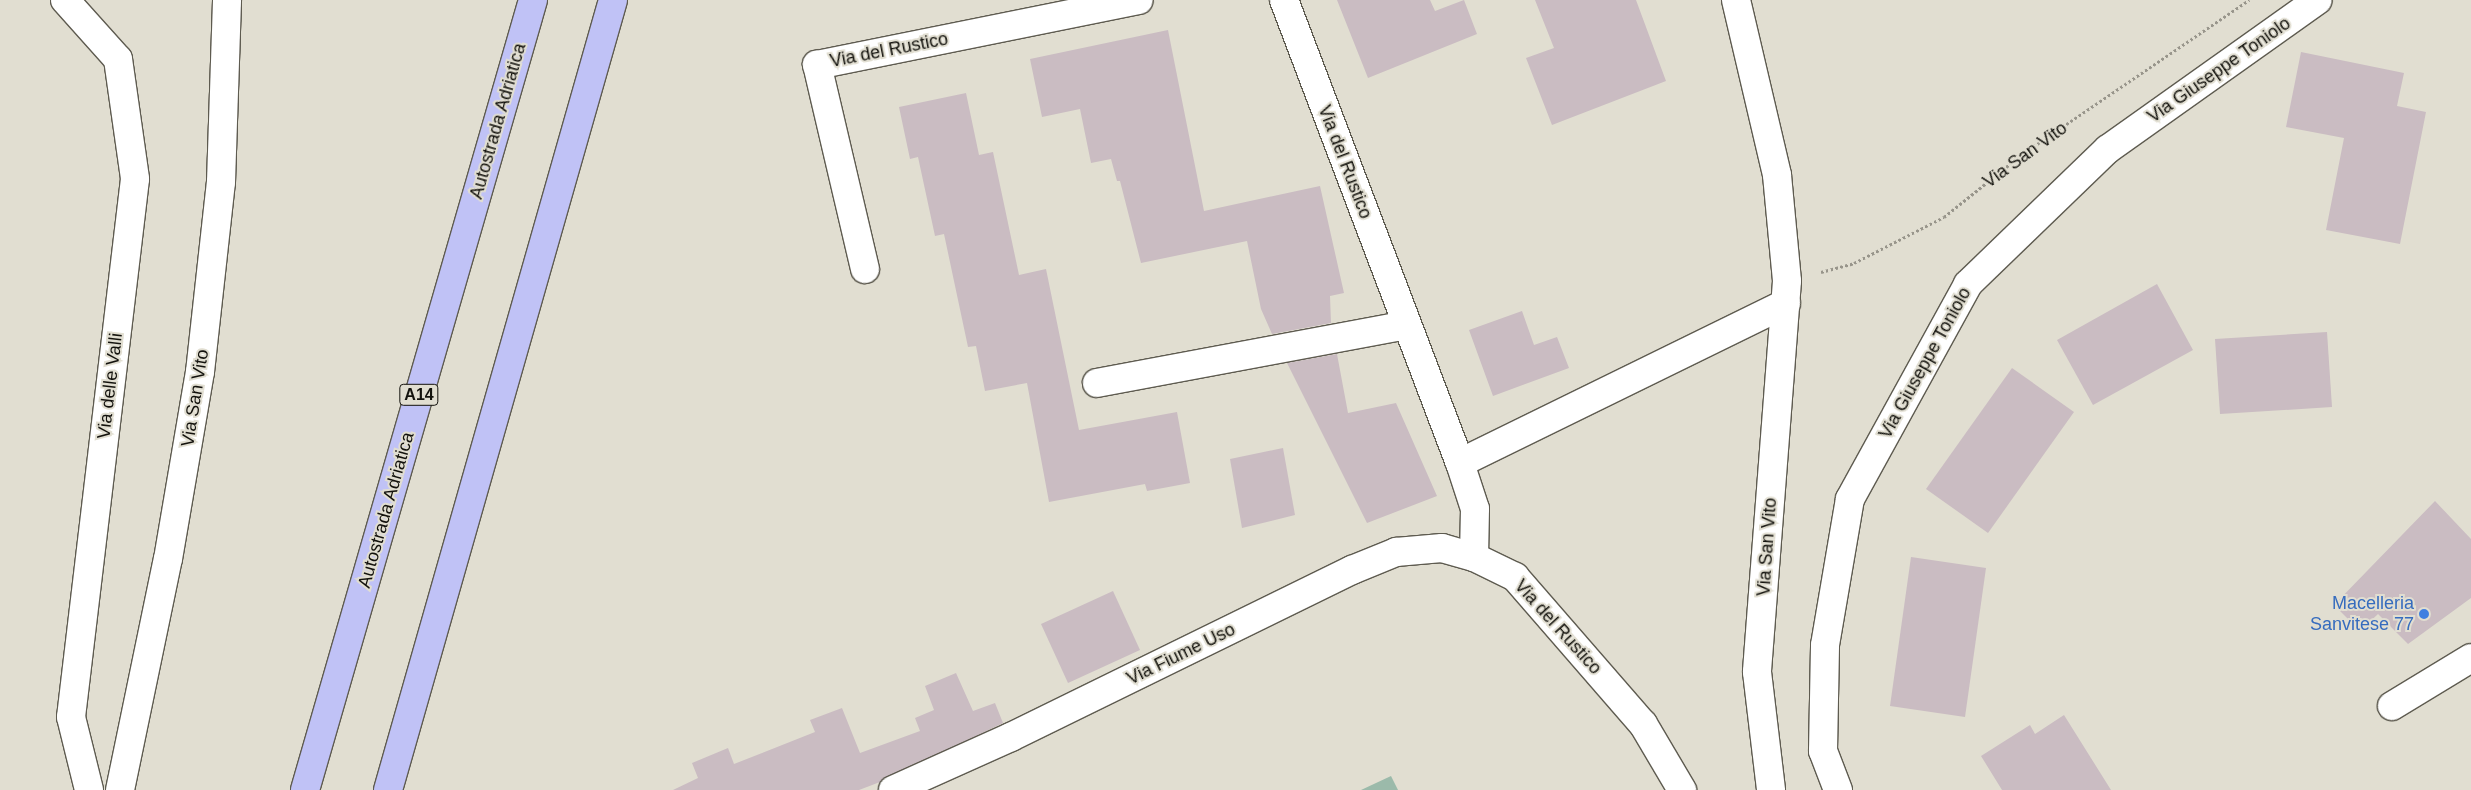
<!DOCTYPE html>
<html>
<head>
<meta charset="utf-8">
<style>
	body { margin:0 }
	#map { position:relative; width:2471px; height:790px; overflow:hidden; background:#e1ded1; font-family:Helvetica,sans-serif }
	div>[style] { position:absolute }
	.green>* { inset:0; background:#9bbaaa }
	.building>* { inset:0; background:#cabcc2 }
	.path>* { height:3px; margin-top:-1.5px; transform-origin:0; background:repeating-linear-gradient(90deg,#98958b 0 2.5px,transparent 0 5px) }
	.roads { filter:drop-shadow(1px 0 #5e5b50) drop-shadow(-1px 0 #5e5b50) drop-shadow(0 1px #5e5b50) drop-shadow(0 -1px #5e5b50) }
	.minor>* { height:28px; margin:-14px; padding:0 14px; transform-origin:14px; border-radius:14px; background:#fff }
	.highway>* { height:28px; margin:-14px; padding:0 14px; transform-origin:14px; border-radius:14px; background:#c0c2f6 }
	.dots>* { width:14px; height:14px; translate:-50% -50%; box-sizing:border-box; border:2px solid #e1ded1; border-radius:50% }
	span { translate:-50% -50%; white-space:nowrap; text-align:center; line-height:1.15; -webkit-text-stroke:4px #e1ded1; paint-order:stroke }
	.shield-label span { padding:1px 4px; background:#e1ded1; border:1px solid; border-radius:4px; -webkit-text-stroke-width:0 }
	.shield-label { font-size:16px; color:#13120d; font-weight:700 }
	.street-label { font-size:18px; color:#13120d }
	.shop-label { font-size:18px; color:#366cbe }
	.right { translate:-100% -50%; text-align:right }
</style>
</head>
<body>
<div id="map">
	<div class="green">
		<div style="clip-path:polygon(1391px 776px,1398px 790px,1361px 790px)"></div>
	</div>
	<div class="building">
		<div style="clip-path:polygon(1337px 0,1430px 0,1435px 11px,1464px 0,1477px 34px,1368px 78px)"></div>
		<div style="clip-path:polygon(1535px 0,1636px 0,1666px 81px,1552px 125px,1526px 58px,1554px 48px)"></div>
		<div style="clip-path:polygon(1168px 30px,1204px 211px,1320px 186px,1344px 293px,1330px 296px,1331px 323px,1272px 334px,1261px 309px,1247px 241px,1141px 263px,1120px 181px,1117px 181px,1111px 159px,1091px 163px,1080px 109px,1042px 117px,1030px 59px)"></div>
		<div style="clip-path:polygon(2301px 52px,2404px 73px,2397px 106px,2426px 112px,2400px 244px,2326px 230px,2344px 138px,2286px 127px)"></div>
		<div style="clip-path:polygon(966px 93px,979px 155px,993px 152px,1019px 275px,1046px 269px,1079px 430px,1177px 412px,1190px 483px,1147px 491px,1145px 484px,1049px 502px,1027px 383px,985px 391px,976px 346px,968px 347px,944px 234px,935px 236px,918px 157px,910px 159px,899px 107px)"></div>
		<div style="clip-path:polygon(2157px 284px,2193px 350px,2093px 405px,2057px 340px)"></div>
		<div style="clip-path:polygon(1522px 311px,1534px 345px,1557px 337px,1569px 368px,1493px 396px,1469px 330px)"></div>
		<div style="clip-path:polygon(2327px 332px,2332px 407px,2220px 414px,2215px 339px)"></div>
		<div style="clip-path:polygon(1337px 354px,1348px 413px,1396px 403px,1437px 496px,1367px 523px,1287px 363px)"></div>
		<div style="clip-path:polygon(2012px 368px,2074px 412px,1988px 533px,1926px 489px)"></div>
		<div style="clip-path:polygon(1283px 448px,1295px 515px,1242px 528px,1230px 459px)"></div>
		<div style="clip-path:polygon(2435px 501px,2471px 539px,2471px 598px,2408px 644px,2378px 614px,2360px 631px,2334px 605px)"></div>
		<div style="clip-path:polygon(1911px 557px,1986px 568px,1965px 717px,1890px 706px)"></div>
		<div style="clip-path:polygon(1113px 591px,1140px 650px,1068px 683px,1041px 624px)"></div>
		<div style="clip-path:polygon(956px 673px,973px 711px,995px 703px,1003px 723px,880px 782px,859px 790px,673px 790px,698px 778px,692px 763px,728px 748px,734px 764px,815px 732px,810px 720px,842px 708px,860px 753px,920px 731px,915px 718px,934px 710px,925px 686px)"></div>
		<div style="clip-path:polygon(2064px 715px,2111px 790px,2002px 790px,1981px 756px,2030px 725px,2035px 734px)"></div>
	</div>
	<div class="path">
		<div style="left:1821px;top:272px;width:34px;rotate:-15deg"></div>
		<div style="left:1854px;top:263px;width:101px;rotate:-27.1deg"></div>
		<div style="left:1944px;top:217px;width:99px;rotate:-38.8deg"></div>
		<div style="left:2021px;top:155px;width:276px;rotate:-34.2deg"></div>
	</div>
	<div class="roads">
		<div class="minor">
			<div style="left:65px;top:0;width:79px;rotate:48.1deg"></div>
			<div style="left:118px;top:59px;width:121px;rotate:81.9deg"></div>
			<div style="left:135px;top:179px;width:542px;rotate:96.78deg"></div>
			<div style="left:71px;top:717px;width:75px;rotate:76.1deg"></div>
			<div style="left:1284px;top:0;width:495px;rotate:69.2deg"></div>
			<div style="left:1460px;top:463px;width:48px;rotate:71.9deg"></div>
			<div style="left:1475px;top:509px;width:48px;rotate:91.2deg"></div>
			<div style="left:1736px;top:0;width:180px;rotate:76.8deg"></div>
			<div style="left:1777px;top:175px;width:106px;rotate:84.6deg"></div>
			<div style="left:1787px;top:281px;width:392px;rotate:94.4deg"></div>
			<div style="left:1757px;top:672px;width:119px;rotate:83.2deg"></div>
			<div style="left:865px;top:269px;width:210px;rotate:-103.2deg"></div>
			<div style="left:817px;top:65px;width:328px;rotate:-11.4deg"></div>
			<div style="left:1097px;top:383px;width:315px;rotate:-10.6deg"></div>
			<div style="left:1460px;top:463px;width:363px;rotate:-26.1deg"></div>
			<div style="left:2392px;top:706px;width:92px;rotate:-31.3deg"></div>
			<div style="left:120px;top:790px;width:236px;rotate:-78.3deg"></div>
			<div style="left:168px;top:559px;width:190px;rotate:-80.3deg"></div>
			<div style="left:200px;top:372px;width:191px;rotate:-83.7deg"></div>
			<div style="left:221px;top:182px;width:182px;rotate:-88.1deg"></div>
			<div style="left:893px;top:790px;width:129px;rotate:-24.2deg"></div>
			<div style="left:1011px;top:737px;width:380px;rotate:-26.1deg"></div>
			<div style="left:1352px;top:570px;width:48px;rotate:-22.2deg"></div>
			<div style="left:1396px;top:552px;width:46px;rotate:-5deg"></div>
			<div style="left:1442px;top:548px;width:33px;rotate:16deg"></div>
			<div style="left:1474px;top:557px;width:46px;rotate:26deg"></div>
			<div style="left:1515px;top:577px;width:195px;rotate:49deg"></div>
			<div style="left:1643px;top:724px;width:77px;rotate:59.4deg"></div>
			<div style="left:1838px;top:790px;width:42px;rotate:-111deg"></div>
			<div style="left:1823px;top:751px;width:106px;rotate:-88.9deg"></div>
			<div style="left:1825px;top:645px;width:148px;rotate:-80.3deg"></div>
			<div style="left:1850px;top:499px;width:245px;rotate:-61.2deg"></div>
			<div style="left:1968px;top:284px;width:194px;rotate:-44deg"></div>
			<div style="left:2108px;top:149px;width:257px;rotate:-35.4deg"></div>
		</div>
		<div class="highway">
			<div style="left:305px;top:790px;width:822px;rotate:-73.9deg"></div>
			<div style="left:388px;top:790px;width:821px;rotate:-74.1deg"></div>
		</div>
	</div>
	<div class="dots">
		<div style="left:2424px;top:614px;background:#3f7fe0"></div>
	</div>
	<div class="shield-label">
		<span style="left:419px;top:395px">A14</span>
	</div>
	<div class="street-label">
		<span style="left:889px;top:50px;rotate:-11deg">Via del Rustico</span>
		<span style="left:2219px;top:70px;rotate:-35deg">Via Giuseppe Toniolo</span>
		<span style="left:498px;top:121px;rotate:-74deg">Autostrada Adriatica</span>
		<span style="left:2025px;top:155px;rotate:-36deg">Via San Vito</span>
		<span style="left:1345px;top:162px;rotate:69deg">Via del Rustico</span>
		<span style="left:1925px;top:363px;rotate:-61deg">Via Giuseppe Toniolo</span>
		<span style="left:110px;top:386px;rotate:-83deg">Via delle Valli</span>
		<span style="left:195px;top:398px;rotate:-81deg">Via San Vito</span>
		<span style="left:386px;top:510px;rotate:-74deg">Autostrada Adriatica</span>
		<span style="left:1767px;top:547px;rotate:-86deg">Via San Vito</span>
		<span style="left:1558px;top:627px;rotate:48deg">Via del Rustico</span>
		<span style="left:1181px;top:654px;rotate:-26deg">Via Fiume Uso</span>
	</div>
	<div class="shop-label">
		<span class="right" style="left:2414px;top:614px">Macelleria<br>Sanvitese 77</span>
	</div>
</div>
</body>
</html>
